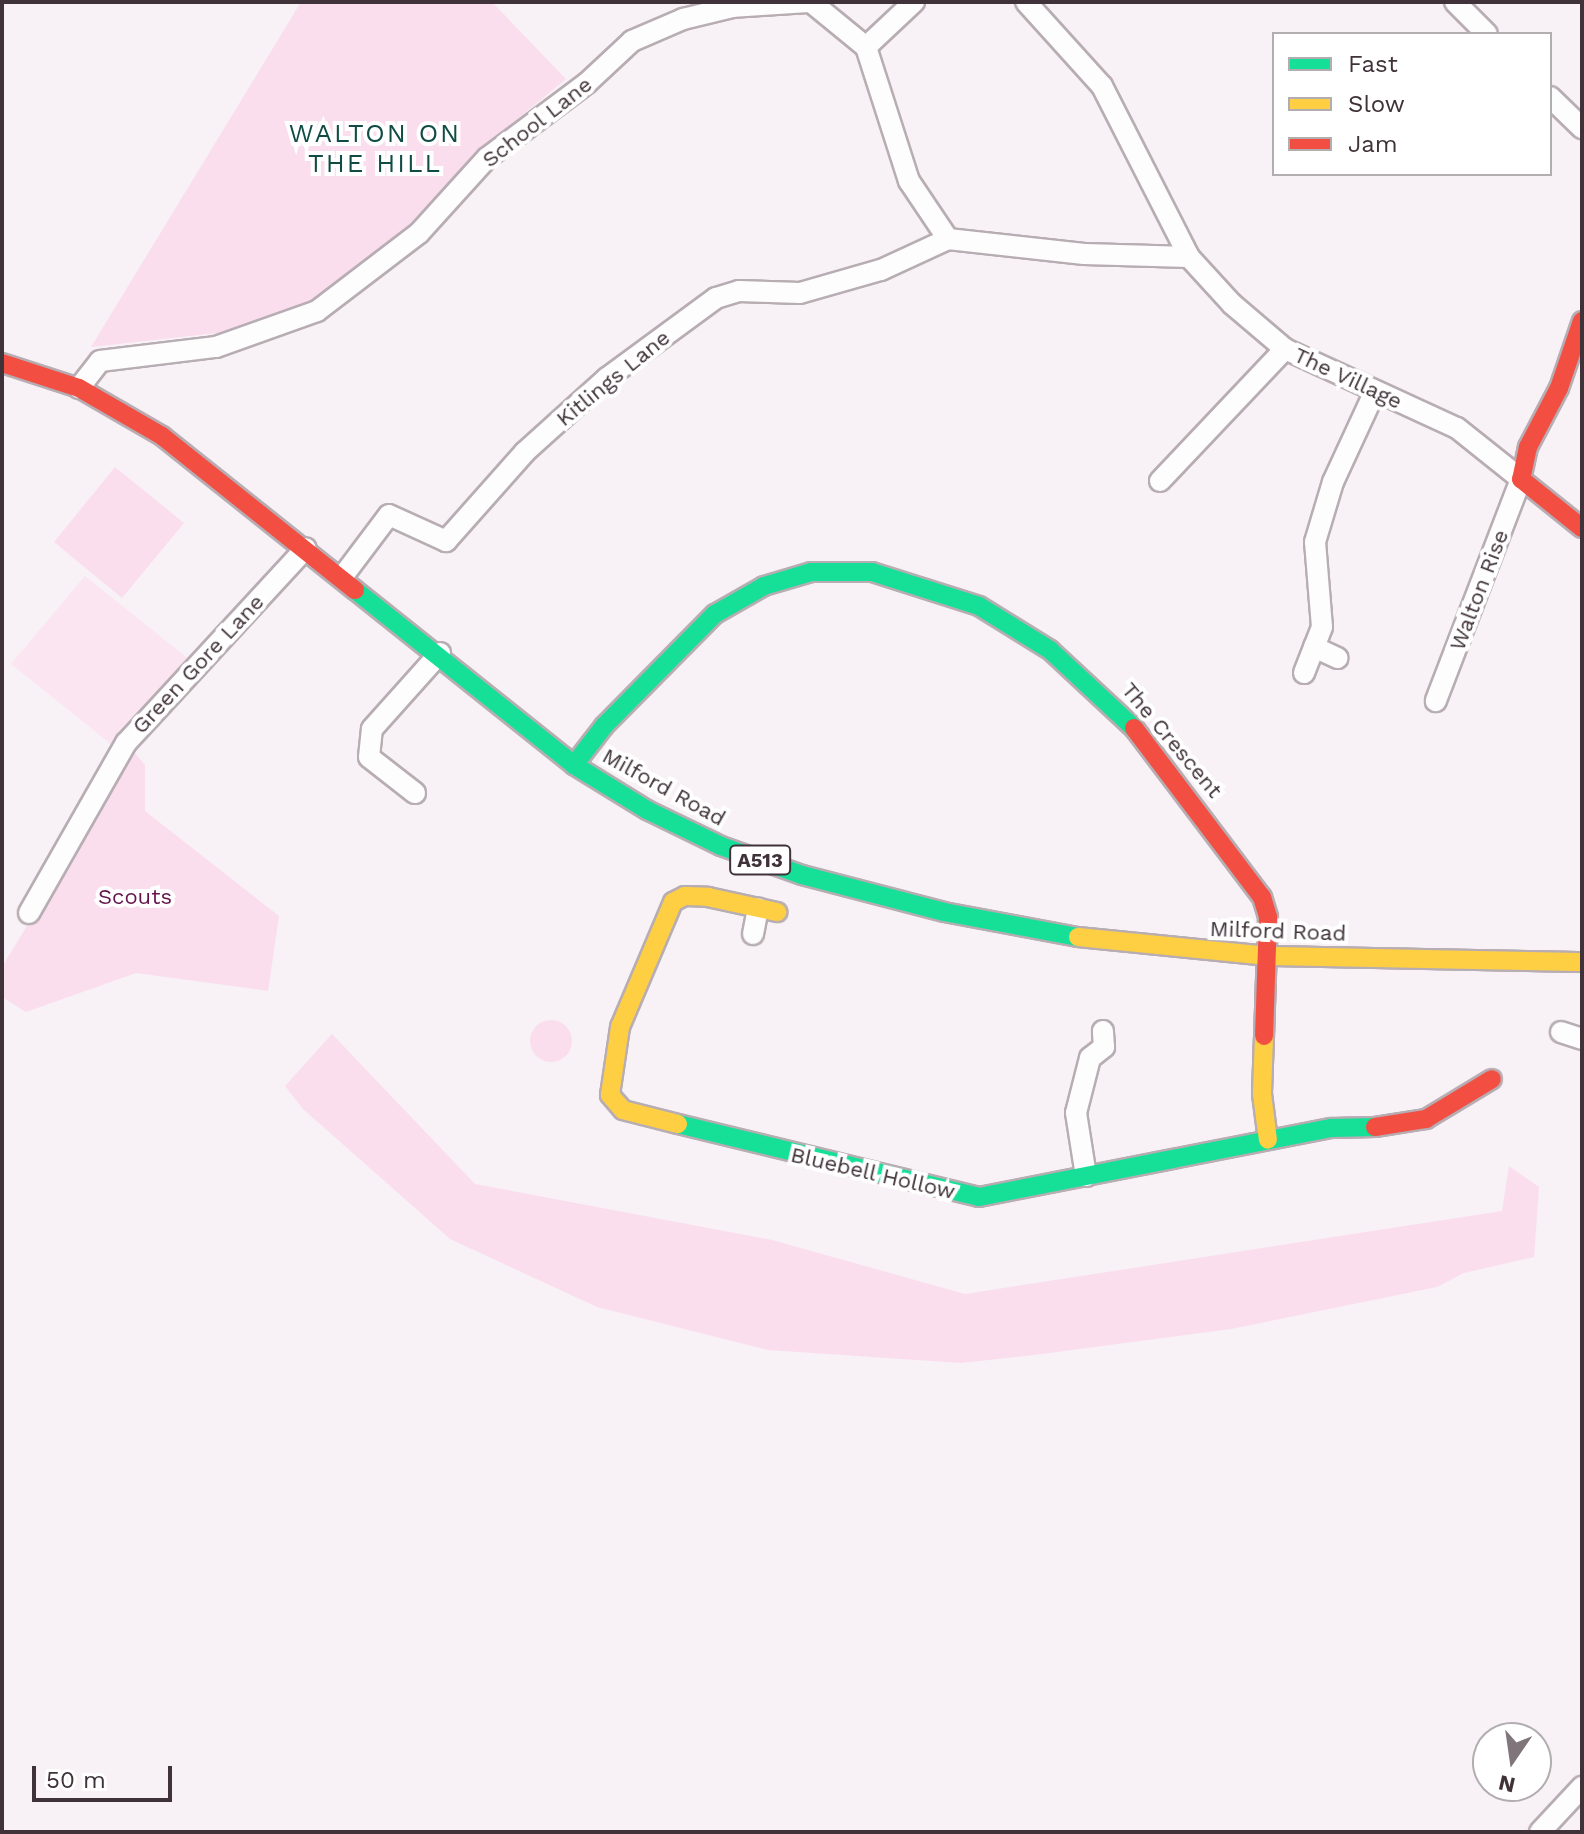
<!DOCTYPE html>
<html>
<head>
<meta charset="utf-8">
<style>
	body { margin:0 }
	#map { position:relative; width:1584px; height:1834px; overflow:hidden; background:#f8f1f5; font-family:"Work Sans",sans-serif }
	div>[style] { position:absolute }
	.built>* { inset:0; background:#fae5f1 }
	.green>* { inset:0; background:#fadeee }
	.round { border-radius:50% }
	.roads { filter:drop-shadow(2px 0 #b7adb2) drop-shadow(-2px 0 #b7adb2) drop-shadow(0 2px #b7adb2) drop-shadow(0 -2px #b7adb2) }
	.street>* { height:20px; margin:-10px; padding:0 10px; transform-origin:10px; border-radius:10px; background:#fefdfe }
	.fast>* { height:18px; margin:-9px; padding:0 9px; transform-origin:9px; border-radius:9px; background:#16e098 }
	.slow>* { height:18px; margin:-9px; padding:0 9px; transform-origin:9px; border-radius:9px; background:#ffcf43 }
	.jam>* { height:18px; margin:-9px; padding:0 9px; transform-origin:9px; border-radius:9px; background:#f24e42 }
	span { translate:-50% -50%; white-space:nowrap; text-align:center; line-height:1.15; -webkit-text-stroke:8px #fff; paint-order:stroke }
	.shield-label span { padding:2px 6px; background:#fff; border:2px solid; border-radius:6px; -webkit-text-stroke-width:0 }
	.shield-label { font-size:20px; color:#3f3239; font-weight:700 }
	.street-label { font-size:22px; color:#3f3239 }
	.park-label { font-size:22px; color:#63154a }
	.quarter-label { font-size:26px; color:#104b44; letter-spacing:2px }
	.frame { position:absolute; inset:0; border:4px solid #3f3239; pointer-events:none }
	.legend { position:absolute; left:1272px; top:32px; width:280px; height:144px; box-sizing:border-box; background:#fff; border:2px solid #b2adb0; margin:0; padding:10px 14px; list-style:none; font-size:24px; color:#3f3239 }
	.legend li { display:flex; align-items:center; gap:16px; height:40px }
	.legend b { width:40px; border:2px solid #b2adb0 }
	.north { position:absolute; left:1472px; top:1722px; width:80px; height:80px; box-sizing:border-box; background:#fff; border:2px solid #b2adb0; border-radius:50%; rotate:193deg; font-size:22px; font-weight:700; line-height:32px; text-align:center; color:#3f3239 }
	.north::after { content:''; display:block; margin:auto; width:28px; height:36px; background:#80757b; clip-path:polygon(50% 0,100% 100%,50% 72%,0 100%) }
	.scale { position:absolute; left:32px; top:1766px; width:140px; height:36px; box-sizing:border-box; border:4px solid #3f3239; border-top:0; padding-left:10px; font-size:24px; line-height:28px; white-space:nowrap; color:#3f3239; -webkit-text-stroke:6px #fff; paint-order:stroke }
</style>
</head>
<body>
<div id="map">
	<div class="built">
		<div style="clip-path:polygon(85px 576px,187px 658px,112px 745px,11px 664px)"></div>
	</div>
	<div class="green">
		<div style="clip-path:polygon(301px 2px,492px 2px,566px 79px,482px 148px,395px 239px,309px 305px,235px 331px,91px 347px)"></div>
		<div style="clip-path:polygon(115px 467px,184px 523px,122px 598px,54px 542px)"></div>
		<div style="clip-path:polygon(133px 751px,145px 765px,145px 811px,279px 916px,268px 991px,136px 973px,26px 1012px,2px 997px,2px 967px)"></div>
		<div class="round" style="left:530px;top:1020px;width:42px;height:42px"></div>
		<div style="clip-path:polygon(332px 1034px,475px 1184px,772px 1240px,965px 1294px,1502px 1211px,1509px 1166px,1539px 1187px,1534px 1257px,1464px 1273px,1437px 1287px,1231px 1329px,1034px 1355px,961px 1363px,768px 1350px,597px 1307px,450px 1239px,303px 1109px,285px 1086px)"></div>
	</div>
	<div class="roads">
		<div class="street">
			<div style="left:811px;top:2px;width:71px;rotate:39.3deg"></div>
			<div style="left:866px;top:47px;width:141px;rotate:72.2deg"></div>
			<div style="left:909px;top:181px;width:70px;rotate:56.1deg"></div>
			<div style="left:1026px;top:2px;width:113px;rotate:47.9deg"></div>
			<div style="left:1102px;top:86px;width:192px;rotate:63deg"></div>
			<div style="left:1189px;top:257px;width:64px;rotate:47.5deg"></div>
			<div style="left:1232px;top:304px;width:70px;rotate:40.3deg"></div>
			<div style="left:1285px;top:349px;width:189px;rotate:24.7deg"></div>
			<div style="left:1457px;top:428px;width:82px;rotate:38.6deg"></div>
			<div style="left:1521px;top:479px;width:238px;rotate:111deg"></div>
			<div style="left:1455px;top:2px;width:45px;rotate:45deg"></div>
			<div style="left:866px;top:47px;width:66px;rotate:-43.2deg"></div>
			<div style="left:1550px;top:97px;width:45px;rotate:44.1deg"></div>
			<div style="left:948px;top:239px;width:137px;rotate:6.3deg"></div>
			<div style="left:1084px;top:254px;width:105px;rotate:1.6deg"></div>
			<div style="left:79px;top:388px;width:34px;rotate:-52deg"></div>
			<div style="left:100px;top:361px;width:117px;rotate:-6.9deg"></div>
			<div style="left:216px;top:347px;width:107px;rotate:-19.6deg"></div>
			<div style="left:317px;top:311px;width:128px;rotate:-37.4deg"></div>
			<div style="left:419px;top:233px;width:101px;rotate:-47.8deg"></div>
			<div style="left:487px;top:158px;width:125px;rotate:-36.9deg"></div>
			<div style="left:587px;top:83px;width:62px;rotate:-43deg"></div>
			<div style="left:632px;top:41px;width:56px;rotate:-23.3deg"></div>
			<div style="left:683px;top:19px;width:51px;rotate:-13.5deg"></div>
			<div style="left:733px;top:7px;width:77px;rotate:-3.7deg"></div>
			<div style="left:1160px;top:481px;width:182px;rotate:-46.6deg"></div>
			<div style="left:343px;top:576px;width:76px;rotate:-53deg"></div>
			<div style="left:389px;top:515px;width:63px;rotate:24.5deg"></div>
			<div style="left:446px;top:541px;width:119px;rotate:-48.4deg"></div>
			<div style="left:525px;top:452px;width:110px;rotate:-42.1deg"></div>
			<div style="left:607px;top:378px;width:135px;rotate:-36.3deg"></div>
			<div style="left:716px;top:298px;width:24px;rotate:-17deg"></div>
			<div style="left:739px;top:291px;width:61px;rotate:1.9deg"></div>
			<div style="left:800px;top:293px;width:84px;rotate:-15.9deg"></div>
			<div style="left:881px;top:270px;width:74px;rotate:-24.8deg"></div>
			<div style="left:1314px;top:647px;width:26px;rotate:25deg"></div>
			<div style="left:1304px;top:673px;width:49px;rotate:-68.6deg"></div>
			<div style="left:1322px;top:627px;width:85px;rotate:-94.7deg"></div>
			<div style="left:1315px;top:542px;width:63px;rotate:-73.3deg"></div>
			<div style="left:1333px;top:482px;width:100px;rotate:-65.2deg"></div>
			<div style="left:415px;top:793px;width:58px;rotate:-142deg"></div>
			<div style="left:369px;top:757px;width:28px;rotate:-84deg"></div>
			<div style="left:372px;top:729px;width:102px;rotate:-48.2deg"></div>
			<div style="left:29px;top:913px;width:196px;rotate:-60.3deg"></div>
			<div style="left:126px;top:743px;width:265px;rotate:-47.3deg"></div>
			<div style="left:753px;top:934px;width:26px;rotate:-79deg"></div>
			<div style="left:1561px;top:1032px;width:22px;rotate:18deg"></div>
			<div style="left:1086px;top:1176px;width:64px;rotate:-99deg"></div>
			<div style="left:1076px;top:1113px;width:57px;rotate:-75.7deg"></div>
			<div style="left:1090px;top:1058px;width:18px;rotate:-38deg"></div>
			<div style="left:1104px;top:1047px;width:16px;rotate:-94deg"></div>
			<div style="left:1540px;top:1832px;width:62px;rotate:-47deg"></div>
		</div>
		<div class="fast">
			<div style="left:355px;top:590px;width:280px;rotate:38.6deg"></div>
			<div style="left:574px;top:765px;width:86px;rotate:31.7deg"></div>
			<div style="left:647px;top:810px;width:82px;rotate:25.9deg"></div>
			<div style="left:721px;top:846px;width:86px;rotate:19.7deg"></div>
			<div style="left:802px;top:875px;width:147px;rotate:14.6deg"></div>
			<div style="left:944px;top:912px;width:136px;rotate:10.6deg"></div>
			<div style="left:574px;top:765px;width:49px;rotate:-52.4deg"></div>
			<div style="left:604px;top:726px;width:158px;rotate:-45.3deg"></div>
			<div style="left:715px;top:614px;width:56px;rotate:-29.7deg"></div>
			<div style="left:764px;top:586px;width:49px;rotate:-16.6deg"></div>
			<div style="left:811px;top:572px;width:61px"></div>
			<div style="left:872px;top:572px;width:112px;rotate:17.6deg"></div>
			<div style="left:979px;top:606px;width:84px;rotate:31.8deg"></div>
			<div style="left:1050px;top:650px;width:115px;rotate:42.9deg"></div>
			<div style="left:678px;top:1124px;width:310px;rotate:13.6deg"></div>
			<div style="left:979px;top:1197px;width:359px;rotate:-11.1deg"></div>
			<div style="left:1331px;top:1128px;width:44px;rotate:-1.3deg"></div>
		</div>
		<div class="slow">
			<div style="left:1078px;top:937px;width:191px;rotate:5.7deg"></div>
			<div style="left:1268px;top:956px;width:314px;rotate:1.1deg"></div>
			<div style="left:1264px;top:1036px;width:58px;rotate:92deg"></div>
			<div style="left:1262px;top:1094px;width:46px;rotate:82.6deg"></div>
			<div style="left:678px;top:1124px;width:57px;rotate:-165.7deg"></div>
			<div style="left:623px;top:1110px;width:20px;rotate:-131deg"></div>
			<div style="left:610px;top:1095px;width:69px;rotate:-81.6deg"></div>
			<div style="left:620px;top:1027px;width:136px;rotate:-67deg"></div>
			<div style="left:673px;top:902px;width:13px;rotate:-27deg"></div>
			<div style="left:685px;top:896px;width:23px;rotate:2deg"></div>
			<div style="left:708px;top:897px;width:71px;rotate:12.3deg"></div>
		</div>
		<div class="jam">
			<div style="left:1582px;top:321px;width:71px;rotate:108.9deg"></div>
			<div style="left:1559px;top:388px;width:67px;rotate:117.7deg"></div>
			<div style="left:1528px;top:447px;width:33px;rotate:102deg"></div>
			<div style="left:1521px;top:479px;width:78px;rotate:38.8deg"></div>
			<div style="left:2px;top:363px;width:81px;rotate:18deg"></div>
			<div style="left:79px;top:388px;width:96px;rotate:30deg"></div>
			<div style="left:162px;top:436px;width:247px;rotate:38.6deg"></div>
			<div style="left:1134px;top:728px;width:212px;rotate:52.9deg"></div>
			<div style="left:1262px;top:897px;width:21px;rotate:73deg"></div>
			<div style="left:1268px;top:917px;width:119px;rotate:91.9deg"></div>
			<div style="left:1375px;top:1127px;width:52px;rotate:-8.9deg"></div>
			<div style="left:1426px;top:1119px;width:77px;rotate:-31.2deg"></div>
		</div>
	</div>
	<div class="shield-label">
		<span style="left:760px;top:860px">A513</span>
	</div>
	<div class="street-label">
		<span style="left:537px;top:122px;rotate:-38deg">School Lane</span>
		<span style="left:613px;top:378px;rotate:-39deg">Kitlings Lane</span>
		<span style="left:1348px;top:378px;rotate:25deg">The Village</span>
		<span style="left:1479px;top:590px;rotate:-69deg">Walton Rise</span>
		<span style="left:198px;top:664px;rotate:-47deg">Green Gore Lane</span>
		<span style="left:1172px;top:740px;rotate:50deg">The Crescent</span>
		<span style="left:664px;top:787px;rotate:29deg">Milford Road</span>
		<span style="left:1278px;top:931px;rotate:2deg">Milford Road</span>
		<span style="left:873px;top:1173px;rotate:13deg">Bluebell Hollow</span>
	</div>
	<div class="park-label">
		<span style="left:135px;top:897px">Scouts</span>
	</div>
	<div class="quarter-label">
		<span style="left:375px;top:149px">WALTON ON<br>THE HILL</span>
	</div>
	<div class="frame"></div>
	<ul class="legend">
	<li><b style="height:10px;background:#16e098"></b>Fast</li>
	<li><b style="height:10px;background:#ffcf43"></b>Slow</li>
	<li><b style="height:10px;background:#f24e42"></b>Jam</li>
	</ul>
	<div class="north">N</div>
	<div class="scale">50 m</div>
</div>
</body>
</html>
